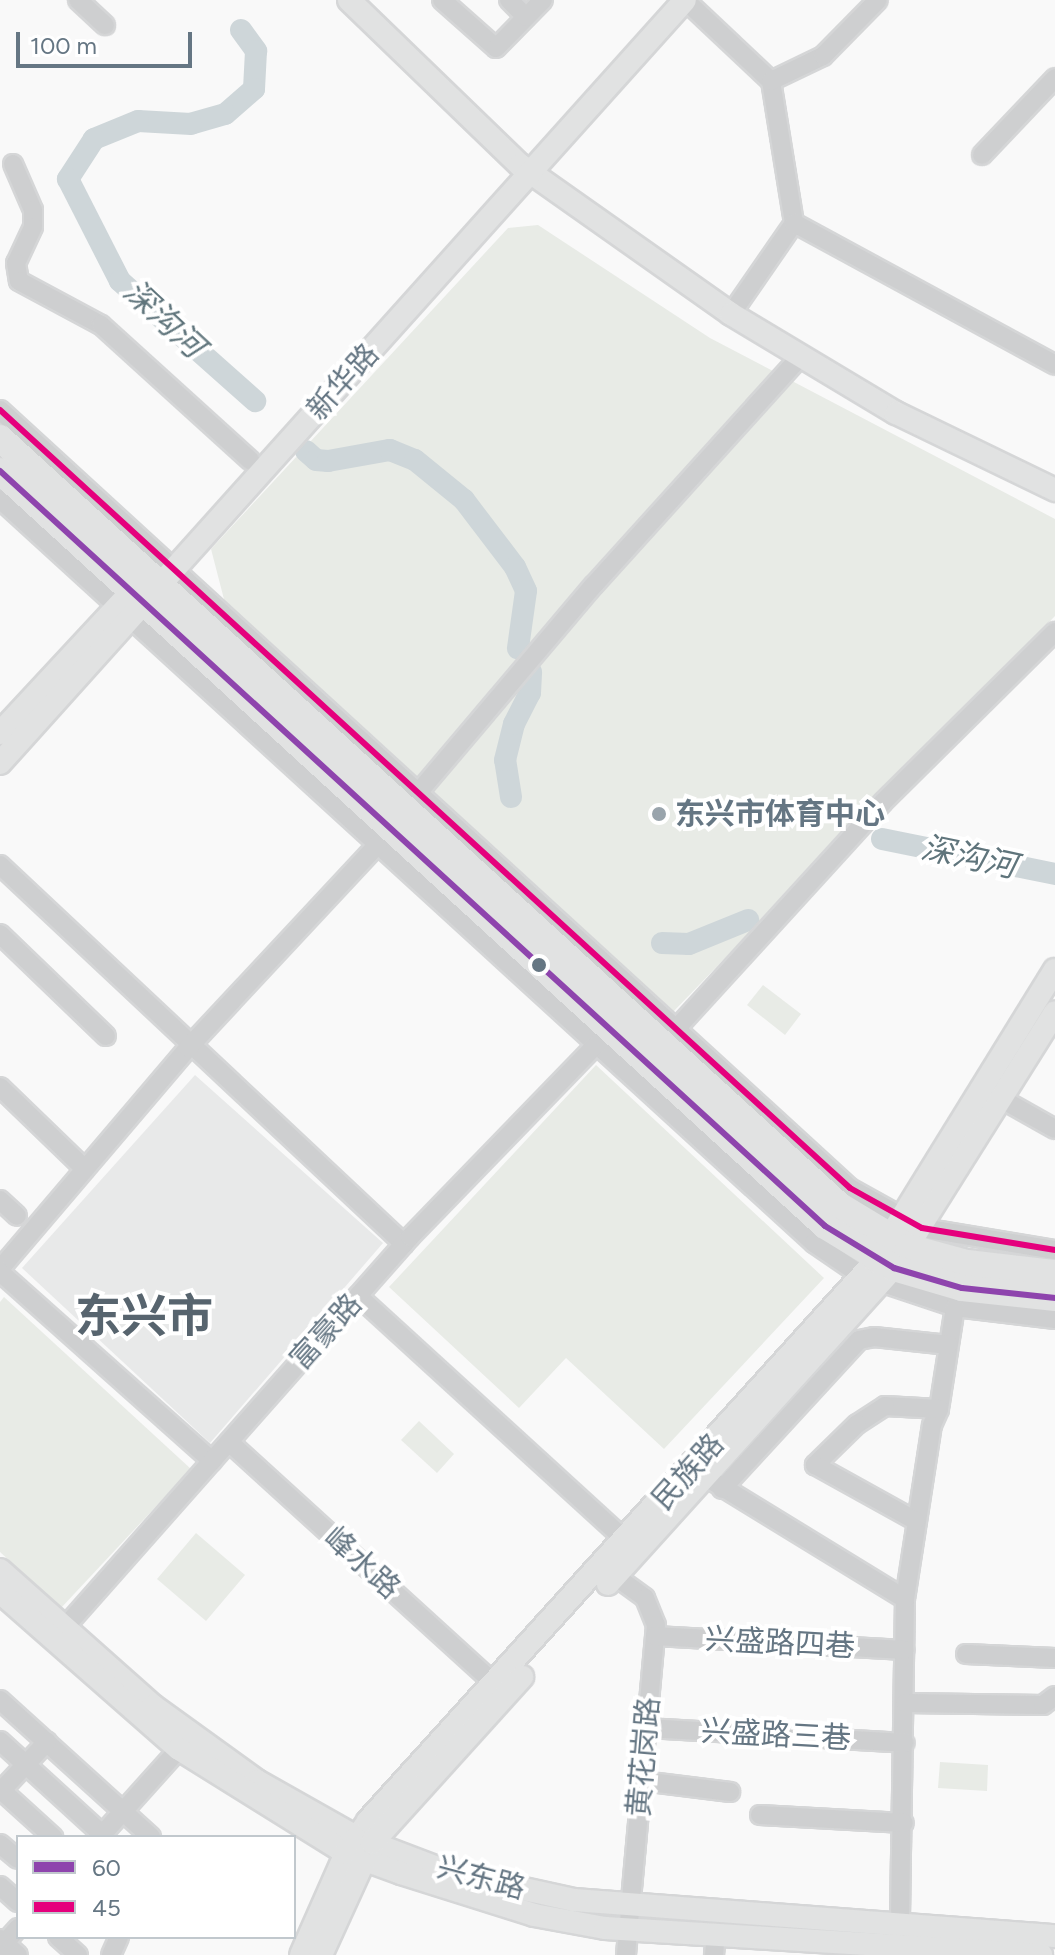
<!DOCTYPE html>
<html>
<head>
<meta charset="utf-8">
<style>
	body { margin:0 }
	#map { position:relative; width:1055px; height:1955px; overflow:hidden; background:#f9f9f9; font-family:Figtree,"Noto Sans SC",sans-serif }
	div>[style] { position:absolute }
	.built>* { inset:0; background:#e8e9e9 }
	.green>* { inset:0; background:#e8ebe6 }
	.river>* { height:22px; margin:-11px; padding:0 11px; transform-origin:11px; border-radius:11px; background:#ced6d9 }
	.roads { filter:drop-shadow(2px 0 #d5d6d7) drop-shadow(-2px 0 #d5d6d7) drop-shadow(0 2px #d5d6d7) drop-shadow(0 -2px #d5d6d7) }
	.minor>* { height:18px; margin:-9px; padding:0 9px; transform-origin:9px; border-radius:9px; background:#cecfd0 }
	.major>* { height:22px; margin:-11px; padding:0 11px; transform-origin:11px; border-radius:11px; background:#e1e2e2 }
	.highway>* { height:26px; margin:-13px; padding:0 13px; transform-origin:13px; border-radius:13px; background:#e1e2e2 }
	.bus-1>* { height:6px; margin:-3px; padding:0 3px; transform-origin:3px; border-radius:3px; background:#8e44ad }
	.bus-2>* { height:6px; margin:-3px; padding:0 3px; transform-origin:3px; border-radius:3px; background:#e5007d }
	.dots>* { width:22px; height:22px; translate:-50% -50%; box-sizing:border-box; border:4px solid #fff; border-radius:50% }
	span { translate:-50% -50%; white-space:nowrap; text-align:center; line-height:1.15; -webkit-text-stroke:8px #fff; paint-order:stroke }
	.street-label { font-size:30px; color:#657683 }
	.poi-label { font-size:30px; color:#657683; font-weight:700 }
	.left { translate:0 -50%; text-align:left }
	.water-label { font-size:32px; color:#60757c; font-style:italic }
	.town-label { font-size:46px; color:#57646e; font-weight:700 }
	.legend { position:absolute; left:16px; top:1835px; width:280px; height:104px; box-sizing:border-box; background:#fff; border:2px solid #c1c8cd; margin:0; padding:10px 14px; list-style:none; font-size:24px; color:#657683 }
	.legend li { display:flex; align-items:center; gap:16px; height:40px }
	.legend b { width:40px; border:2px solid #c1c8cd }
	.scale { position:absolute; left:16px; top:32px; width:176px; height:36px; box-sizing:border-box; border:4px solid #657683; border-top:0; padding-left:10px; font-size:24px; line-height:28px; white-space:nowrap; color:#657683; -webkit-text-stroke:6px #fff; paint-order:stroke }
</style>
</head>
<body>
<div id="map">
	<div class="built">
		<div style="clip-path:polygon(195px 1075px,383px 1243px,210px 1443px,22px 1268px)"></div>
	</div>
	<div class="green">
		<div style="clip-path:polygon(538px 225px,710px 338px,1055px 519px,1055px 616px,673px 1012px,226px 607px,211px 549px,508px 228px)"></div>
		<div style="clip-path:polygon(763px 985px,801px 1014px,785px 1035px,747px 1005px)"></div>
		<div style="clip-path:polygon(596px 1065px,824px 1278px,664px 1449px,566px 1358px,519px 1408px,389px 1287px)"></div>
		<div style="clip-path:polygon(4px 1297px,191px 1469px,61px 1608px,0 1552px,0 1302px)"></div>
		<div style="clip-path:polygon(419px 1421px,454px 1454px,437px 1473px,401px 1440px)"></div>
		<div style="clip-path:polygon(196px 1533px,245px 1575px,206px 1621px,157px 1579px)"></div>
		<div style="clip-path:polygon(940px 1762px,988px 1765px,987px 1791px,938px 1788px)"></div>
	</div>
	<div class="river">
		<div style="left:241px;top:30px;width:26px;rotate:54deg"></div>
		<div style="left:256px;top:51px;width:38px;rotate:93deg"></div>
		<div style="left:254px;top:89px;width:38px;rotate:139deg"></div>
		<div style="left:225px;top:114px;width:35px;rotate:164deg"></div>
		<div style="left:191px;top:124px;width:53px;rotate:-176.8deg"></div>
		<div style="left:138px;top:121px;width:48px;rotate:157.8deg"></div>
		<div style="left:94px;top:139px;width:48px;rotate:123deg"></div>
		<div style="left:68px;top:179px;width:114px;rotate:63deg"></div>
		<div style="left:120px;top:281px;width:181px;rotate:41.6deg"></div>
		<div style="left:306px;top:451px;width:13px;rotate:42deg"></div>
		<div style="left:316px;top:460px;width:12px;rotate:5deg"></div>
		<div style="left:328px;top:461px;width:63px;rotate:-10.1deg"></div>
		<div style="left:390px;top:450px;width:27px;rotate:22deg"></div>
		<div style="left:415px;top:460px;width:63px;rotate:39.2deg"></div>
		<div style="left:464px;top:500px;width:84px;rotate:52.7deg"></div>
		<div style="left:515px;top:567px;width:26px;rotate:65deg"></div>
		<div style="left:526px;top:591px;width:58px;rotate:98deg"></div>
		<div style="left:511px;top:797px;width:37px;rotate:-99deg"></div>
		<div style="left:505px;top:760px;width:37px;rotate:-76deg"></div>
		<div style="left:514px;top:724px;width:35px;rotate:-63deg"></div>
		<div style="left:530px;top:693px;width:21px;rotate:-87deg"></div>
		<div style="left:882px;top:839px;width:177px;rotate:11.4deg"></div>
		<div style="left:662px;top:943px;width:27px;rotate:2deg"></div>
		<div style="left:689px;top:944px;width:64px;rotate:-22.1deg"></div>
	</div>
	<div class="roads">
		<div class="minor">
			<div style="left:78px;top:0;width:37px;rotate:43deg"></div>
			<div style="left:442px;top:0;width:72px;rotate:41.6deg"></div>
			<div style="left:496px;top:48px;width:67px;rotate:-45.6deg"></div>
			<div style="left:509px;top:0;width:24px;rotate:45deg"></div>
			<div style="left:685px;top:0;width:118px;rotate:43.3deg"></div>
			<div style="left:771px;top:81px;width:144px;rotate:80.8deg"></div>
			<div style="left:794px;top:223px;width:111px;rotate:124.7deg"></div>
			<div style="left:771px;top:81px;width:58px;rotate:-25.7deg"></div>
			<div style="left:823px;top:56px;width:78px;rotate:-45.5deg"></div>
			<div style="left:982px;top:155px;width:106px;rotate:-46.5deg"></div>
			<div style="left:13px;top:164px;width:50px;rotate:66.5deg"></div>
			<div style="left:33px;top:210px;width:17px;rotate:90deg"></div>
			<div style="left:33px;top:227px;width:40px;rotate:115deg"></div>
			<div style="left:16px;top:263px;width:18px;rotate:81deg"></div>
			<div style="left:19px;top:281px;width:93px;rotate:28.2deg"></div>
			<div style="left:101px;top:325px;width:202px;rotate:42.2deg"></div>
			<div style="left:794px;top:223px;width:297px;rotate:28.5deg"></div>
			<div style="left:0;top:410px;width:1152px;rotate:42.47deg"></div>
			<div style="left:850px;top:1188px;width:82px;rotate:29.1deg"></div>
			<div style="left:922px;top:1228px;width:135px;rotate:9.4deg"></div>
			<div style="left:0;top:499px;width:1103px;rotate:42.43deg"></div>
			<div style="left:814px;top:1243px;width:58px;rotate:34.5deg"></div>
			<div style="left:862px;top:1276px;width:98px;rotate:18.4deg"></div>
			<div style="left:955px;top:1307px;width:101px;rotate:6.8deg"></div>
			<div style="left:412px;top:800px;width:282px;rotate:-49.8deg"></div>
			<div style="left:594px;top:585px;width:306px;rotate:-47.9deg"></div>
			<div style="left:0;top:865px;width:554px;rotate:43.17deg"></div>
			<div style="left:0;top:934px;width:147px;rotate:43.9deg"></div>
			<div style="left:676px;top:1029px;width:307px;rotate:-47.6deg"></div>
			<div style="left:883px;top:802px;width:242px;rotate:-44.7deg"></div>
			<div style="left:0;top:1087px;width:118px;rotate:44deg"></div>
			<div style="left:1000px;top:1098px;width:63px;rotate:29.4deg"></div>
			<div style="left:0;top:1200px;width:23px;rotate:43deg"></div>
			<div style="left:0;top:1269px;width:290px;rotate:-49.6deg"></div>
			<div style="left:188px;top:1048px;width:279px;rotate:-47deg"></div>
			<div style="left:0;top:1272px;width:284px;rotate:41.7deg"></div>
			<div style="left:358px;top:1296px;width:363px;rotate:42.4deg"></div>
			<div style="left:939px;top:1409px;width:103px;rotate:-81.1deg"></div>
			<div style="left:229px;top:1442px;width:360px;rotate:42.3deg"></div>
			<div style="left:706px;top:1477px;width:233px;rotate:31.5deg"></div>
			<div style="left:905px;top:1599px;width:328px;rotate:90.9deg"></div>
			<div style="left:722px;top:1489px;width:202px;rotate:-47.4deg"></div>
			<div style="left:859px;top:1340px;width:15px;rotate:-11deg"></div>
			<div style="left:874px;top:1337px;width:75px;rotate:6.1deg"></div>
			<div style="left:615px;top:1576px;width:37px;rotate:36deg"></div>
			<div style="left:645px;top:1598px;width:29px;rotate:68deg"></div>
			<div style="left:656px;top:1625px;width:331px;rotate:95.2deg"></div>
			<div style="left:905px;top:1599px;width:176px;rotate:-81.2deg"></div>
			<div style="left:932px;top:1425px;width:17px;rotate:-66deg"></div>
			<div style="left:939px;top:1409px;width:54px;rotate:-176.8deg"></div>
			<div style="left:885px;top:1406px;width:33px;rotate:147deg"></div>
			<div style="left:857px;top:1424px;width:59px;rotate:135.7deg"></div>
			<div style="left:815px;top:1465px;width:115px;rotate:29deg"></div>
			<div style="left:65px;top:1627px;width:521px;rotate:-48.5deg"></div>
			<div style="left:410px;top:1237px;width:269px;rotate:-45.9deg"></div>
			<div style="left:655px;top:1636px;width:250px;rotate:3.2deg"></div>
			<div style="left:966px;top:1654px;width:89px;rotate:2.6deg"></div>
			<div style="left:0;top:1700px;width:204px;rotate:42.2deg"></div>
			<div style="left:905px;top:1703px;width:138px;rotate:0.8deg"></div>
			<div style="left:1043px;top:1705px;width:15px;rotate:-37deg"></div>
			<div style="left:647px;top:1728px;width:258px;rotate:3.3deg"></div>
			<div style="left:0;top:1741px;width:142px;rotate:42.4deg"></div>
			<div style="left:642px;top:1781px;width:89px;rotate:7.1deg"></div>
			<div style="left:0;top:1789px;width:72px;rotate:42.2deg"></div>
			<div style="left:0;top:1792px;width:69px;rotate:-46.8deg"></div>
			<div style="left:760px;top:1815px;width:144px;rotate:3.2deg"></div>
			<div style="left:100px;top:1837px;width:118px;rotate:-48.1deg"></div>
			<div style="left:0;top:1844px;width:23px;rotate:40deg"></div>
			<div style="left:0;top:1886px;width:24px;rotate:42deg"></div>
			<div style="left:58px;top:1937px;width:27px;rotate:42deg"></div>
			<div style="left:0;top:1939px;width:24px;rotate:42deg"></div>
			<div style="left:0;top:1948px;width:27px;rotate:-48deg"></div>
			<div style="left:111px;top:1955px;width:20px;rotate:-66deg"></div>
			<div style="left:714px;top:1955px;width:22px;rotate:-85deg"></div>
		</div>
		<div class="major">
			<div style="left:349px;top:0;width:238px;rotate:44deg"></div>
			<div style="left:520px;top:165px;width:258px;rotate:35.2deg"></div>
			<div style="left:731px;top:314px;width:192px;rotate:31deg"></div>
			<div style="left:896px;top:413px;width:177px;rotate:25.8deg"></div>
			<div style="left:0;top:733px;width:209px;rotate:-47.1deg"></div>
			<div style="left:0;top:763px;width:1025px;rotate:-48.08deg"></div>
			<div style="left:0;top:1570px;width:205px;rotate:41.6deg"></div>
			<div style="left:153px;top:1706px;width:128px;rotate:35.8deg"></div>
			<div style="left:257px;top:1781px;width:114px;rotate:29.5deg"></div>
			<div style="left:356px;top:1837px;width:102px;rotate:20.8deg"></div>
			<div style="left:451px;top:1873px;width:126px;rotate:12.4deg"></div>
			<div style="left:574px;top:1900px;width:482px;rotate:4.3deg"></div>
			<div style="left:608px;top:1584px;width:426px;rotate:-47.9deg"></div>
			<div style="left:894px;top:1268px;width:302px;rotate:-57.8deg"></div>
			<div style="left:0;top:1592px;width:238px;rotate:41.3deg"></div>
			<div style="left:179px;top:1749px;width:197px;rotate:31.9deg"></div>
			<div style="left:346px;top:1853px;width:59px;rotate:20deg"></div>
			<div style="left:401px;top:1873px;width:139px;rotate:17.5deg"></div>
			<div style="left:534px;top:1915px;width:72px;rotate:10.4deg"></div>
			<div style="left:605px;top:1928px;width:437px;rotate:3.5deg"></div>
			<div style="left:301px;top:1955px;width:111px;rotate:-66.2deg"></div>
			<div style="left:346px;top:1853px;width:39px;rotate:-55deg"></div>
			<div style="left:368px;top:1821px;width:755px;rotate:-47.84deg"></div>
			<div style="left:875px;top:1261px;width:342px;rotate:-58.3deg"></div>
			<div style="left:321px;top:1955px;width:123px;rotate:-65.5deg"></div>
			<div style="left:372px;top:1843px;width:224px;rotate:-47.9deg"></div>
		</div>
		<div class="highway">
			<div style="left:0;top:438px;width:1137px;rotate:42.43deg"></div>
			<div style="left:839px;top:1205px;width:81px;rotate:31.3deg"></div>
			<div style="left:908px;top:1247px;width:61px;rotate:15.2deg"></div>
			<div style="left:967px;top:1263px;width:89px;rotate:6.5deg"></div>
			<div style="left:0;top:471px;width:1118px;rotate:42.46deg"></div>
			<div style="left:825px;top:1226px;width:81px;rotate:31.3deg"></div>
			<div style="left:894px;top:1268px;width:71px;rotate:16.4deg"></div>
			<div style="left:962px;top:1288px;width:94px;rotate:6.1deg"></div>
		</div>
	</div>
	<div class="bus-1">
		<div style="left:0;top:471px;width:1118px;rotate:42.46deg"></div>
		<div style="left:825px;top:1226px;width:81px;rotate:31.3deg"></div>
		<div style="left:894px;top:1268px;width:71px;rotate:16.4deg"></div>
		<div style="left:962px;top:1288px;width:94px;rotate:6.1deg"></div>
	</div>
	<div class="bus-2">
		<div style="left:0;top:410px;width:1152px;rotate:42.47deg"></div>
		<div style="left:850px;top:1188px;width:82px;rotate:29.1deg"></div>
		<div style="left:922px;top:1228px;width:135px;rotate:9.4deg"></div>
	</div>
	<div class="dots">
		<div style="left:659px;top:814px;background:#99a4ac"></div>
		<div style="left:539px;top:965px;background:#657683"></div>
	</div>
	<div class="street-label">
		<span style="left:343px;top:382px;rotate:-48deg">新华路</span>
		<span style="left:326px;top:1332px;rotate:-48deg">富豪路</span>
		<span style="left:688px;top:1472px;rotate:-48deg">民族路</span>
		<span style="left:362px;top:1563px;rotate:42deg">峰水路</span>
		<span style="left:780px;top:1643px;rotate:3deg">兴盛路四巷</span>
		<span style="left:776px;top:1735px;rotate:3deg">兴盛路三巷</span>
		<span style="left:644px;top:1757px;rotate:-85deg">黄花岗路</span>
		<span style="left:481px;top:1878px;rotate:15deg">兴东路</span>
	</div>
	<div class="poi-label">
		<span class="left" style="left:675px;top:814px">东兴市体育中心</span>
	</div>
	<div class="water-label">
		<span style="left:164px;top:319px;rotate:43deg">深沟河</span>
		<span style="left:969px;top:857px;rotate:12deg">深沟河</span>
	</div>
	<div class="town-label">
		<span style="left:144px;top:1316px">东兴市</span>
	</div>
	<ul class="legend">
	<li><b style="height:10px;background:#8e44ad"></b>60</li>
	<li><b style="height:10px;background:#e5007d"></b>45</li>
	</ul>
	<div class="scale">100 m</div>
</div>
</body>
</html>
